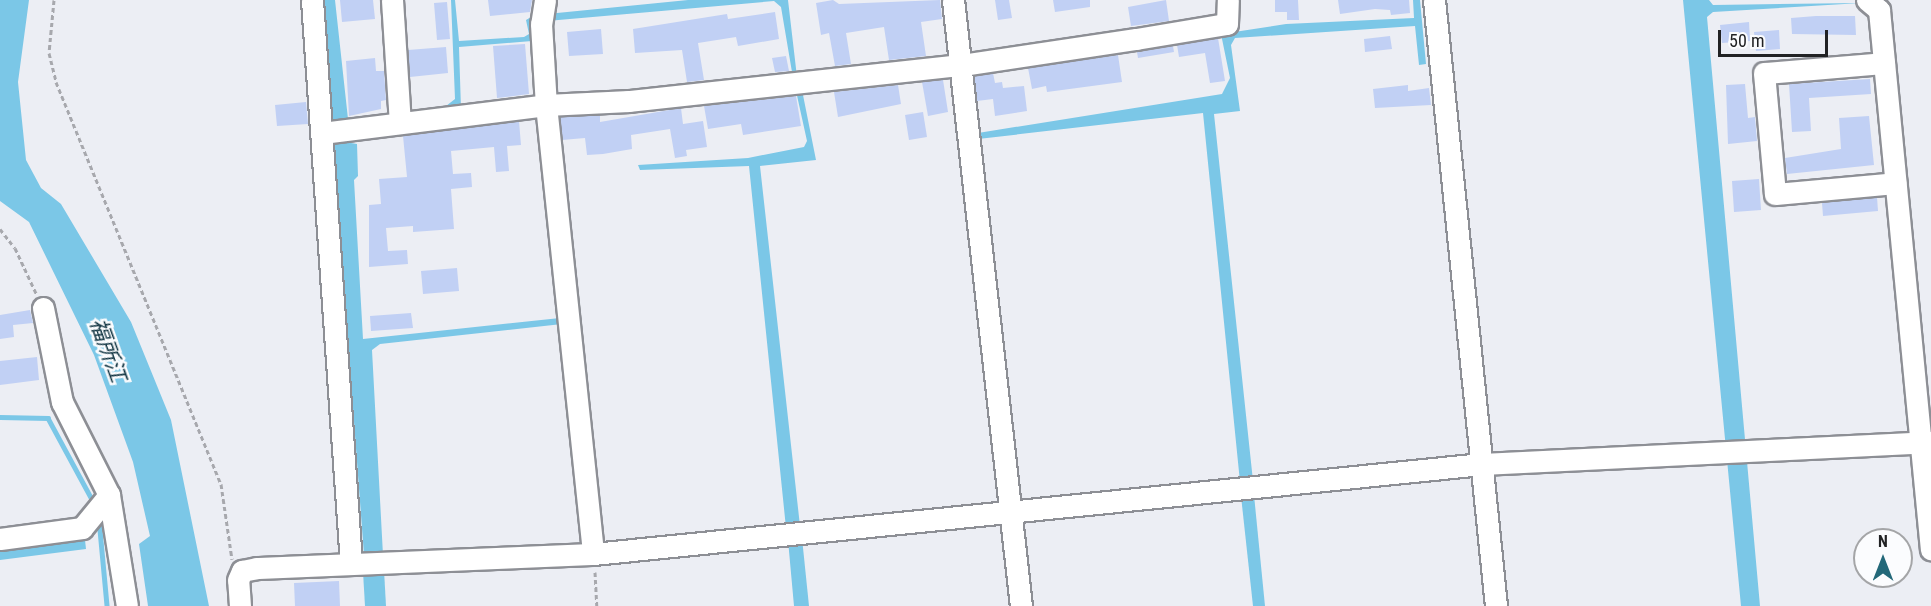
<!DOCTYPE html>
<html>
<head>
<meta charset="utf-8">
<style>
	body { margin:0 }
	#map { position:relative; width:1931px; height:606px; overflow:hidden; background:#eceef4; font-family:"Roboto Condensed","Noto Sans JP",sans-serif }
	div>[style] { position:absolute }
	.water>* { inset:0; background:#7bc7e7 }
	.stream>* { height:4.5px; margin:-2.25px; padding:0 2.25px; transform-origin:2.25px; border-radius:2.25px; background:#7bc7e7 }
	.building>* { inset:0; background:#c1d0f4 }
	.path>* { height:3px; margin-top:-1.5px; transform-origin:0; background:repeating-linear-gradient(90deg,#a7a8ad 0 4.5px,transparent 0 7.5px) }
	.roads { filter:drop-shadow(2px 0 #8d8f95) drop-shadow(-2px 0 #8d8f95) drop-shadow(0 2px #8d8f95) drop-shadow(0 -2px #8d8f95) }
	.minor>* { height:21px; margin:-10.5px; padding:0 10.5px; transform-origin:10.5px; border-radius:10.5px; background:#fff }
	span { translate:-50% -50%; white-space:nowrap; text-align:center; line-height:1.15; -webkit-text-stroke:5px #fbfcfe; paint-order:stroke }
	.water-label { font-size:22px; color:#0f3341; font-style:italic }
	.north { position:absolute; left:1853px; top:528px; width:60px; height:60px; box-sizing:border-box; background:#fbfcfe; border:2px solid #a4a5a7; border-radius:50%; rotate:0deg; font-size:16px; font-weight:700; line-height:24px; text-align:center; color:#212224 }
	.north::after { content:''; display:block; margin:auto; width:21px; height:27px; background:#236879; clip-path:polygon(50% 0,100% 100%,50% 72%,0 100%) }
	.scale { position:absolute; left:1718px; top:30px; width:110px; height:27px; box-sizing:border-box; border:3px solid #212224; border-top:0; padding-left:8px; font-size:18px; line-height:21px; white-space:nowrap; color:#212224; -webkit-text-stroke:4px #fbfcfe; paint-order:stroke }
</style>
</head>
<body>
<div id="map">
	<div class="water">
		<div style="clip-path:polygon(0 0,29px 0,18px 82px,26px 160px,41px 188px,61px 204px,131px 322px,171px 420px,209px 606px,148px 606px,139px 544px,150px 536px,133px 462px,94px 355px,29px 222px,0 201px)"></div>
		<div style="clip-path:polygon(324px 0,335px 0,348px 119px,446px 106px,455px 99px,451px 0,455px 0,459px 41px,524px 37px,529px 34px,526px 20px,536px 14px,532px 41px,459px 47px,461px 109px,333px 124px)"></div>
		<div style="clip-path:polygon(688px 0,788px 0,797px 77px,793px 78px,781px 7px,774px 1px,547px 21px,547px 14px)"></div>
		<div style="clip-path:polygon(1413px 0,1420px 0,1426px 64px,1419px 65px,1415px 26px,1235px 38px,1231px 45px,1240px 111px,1214px 114px,1253px 481px,1240px 482px,1203px 113px,978px 139px,978px 133px,1222px 94px,1230px 78px,1221px 34px,1286px 24px,1414px 18px)"></div>
		<div style="clip-path:polygon(1683px 0,1709px 0,1713px 5px,1861px 3px,1713px 12px,1707px 17px,1760px 606px,1741px 606px)"></div>
		<div style="clip-path:polygon(802px 90px,816px 160px,760px 166px,800px 526px,786px 528px,749px 166px,640px 170px,638px 165px,748px 158px,804px 147px,807px 141px,796px 91px)"></div>
		<div style="clip-path:polygon(342px 135px,345px 142px,357px 144px,358px 176px,354px 180px,363px 339px,560px 318px,562px 324px,380px 344px,372px 350px,383px 555px,364px 555px,333px 142px)"></div>
		<div style="clip-path:polygon(1254px 495px,1265px 606px,1253px 606px,1241px 496px)"></div>
		<div style="clip-path:polygon(802px 538px,809px 606px,794px 606px,788px 540px)"></div>
		<div style="clip-path:polygon(85px 540px,86px 549px,0 560px,0 551px)"></div>
		<div style="clip-path:polygon(384px 570px,386px 606px,365px 606px,363px 572px)"></div>
	</div>
	<div class="stream">
		<div style="left:0;top:417px;width:48px;rotate:1.2deg"></div>
		<div style="left:48px;top:418px;width:97px;rotate:61.6deg"></div>
		<div style="left:99px;top:519px;width:87px;rotate:84.7deg"></div>
	</div>
	<div class="building">
		<div style="clip-path:polygon(340px 0,373px 0,375px 19px,342px 22px)"></div>
		<div style="clip-path:polygon(488px 0,532px 0,530px 12px,490px 16px)"></div>
		<div style="clip-path:polygon(833px 0,839px 4px,940px 0,942px 19px,921px 22px,926px 56px,889px 60px,884px 27px,846px 33px,851px 64px,835px 66px,829px 33px,821px 35px,816px 3px)"></div>
		<div style="clip-path:polygon(995px 0,1009px 0,1012px 18px,998px 20px)"></div>
		<div style="clip-path:polygon(1053px 0,1090px 0,1090px 7px,1055px 12px)"></div>
		<div style="clip-path:polygon(1166px 0,1169px 21px,1131px 26px,1128px 7px)"></div>
		<div style="clip-path:polygon(1275px 0,1298px 0,1299px 20px,1287px 20px,1287px 12px,1275px 12px)"></div>
		<div style="clip-path:polygon(1338px 0,1409px 0,1410px 13px,1391px 15px,1390px 10px,1375px 9px,1340px 14px)"></div>
		<div style="clip-path:polygon(447px 2px,450px 39px,437px 40px,434px 3px)"></div>
		<div style="clip-path:polygon(775px 12px,779px 39px,738px 46px,736px 37px,698px 43px,704px 80px,687px 82px,682px 50px,635px 53px,633px 29px,727px 14px,728px 19px)"></div>
		<div style="clip-path:polygon(1816px 16px,1855px 16px,1856px 35px,1792px 34px,1791px 18px)"></div>
		<div style="clip-path:polygon(1749px 22px,1750px 41px,1722px 43px,1720px 25px)"></div>
		<div style="clip-path:polygon(601px 29px,603px 54px,569px 56px,567px 32px)"></div>
		<div style="clip-path:polygon(1779px 30px,1780px 49px,1756px 51px,1754px 32px)"></div>
		<div style="clip-path:polygon(1390px 36px,1392px 49px,1365px 52px,1364px 39px)"></div>
		<div style="clip-path:polygon(1218px 38px,1225px 81px,1210px 83px,1205px 53px,1179px 57px,1177px 45px)"></div>
		<div style="clip-path:polygon(525px 44px,529px 94px,497px 98px,493px 46px)"></div>
		<div style="clip-path:polygon(1173px 46px,1174px 52px,1138px 58px,1137px 52px)"></div>
		<div style="clip-path:polygon(446px 47px,448px 73px,410px 77px,408px 50px)"></div>
		<div style="clip-path:polygon(1118px 55px,1122px 82px,1047px 92px,1046px 86px,1032px 89px,1028px 68px)"></div>
		<div style="clip-path:polygon(786px 56px,789px 71px,775px 72px,772px 58px)"></div>
		<div style="clip-path:polygon(375px 58px,376px 71px,384px 71px,386px 100px,381px 101px,381px 109px,349px 116px,346px 61px)"></div>
		<div style="clip-path:polygon(993px 73px,995px 83px,1002px 82px,1003px 88px,1024px 86px,1027px 111px,995px 116px,993px 99px,977px 101px,974px 76px)"></div>
		<div style="clip-path:polygon(1870px 79px,1871px 94px,1809px 98px,1811px 131px,1792px 132px,1789px 84px)"></div>
		<div style="clip-path:polygon(943px 80px,948px 112px,928px 116px,922px 82px)"></div>
		<div style="clip-path:polygon(1745px 84px,1748px 118px,1755px 117px,1757px 141px,1728px 144px,1726px 85px)"></div>
		<div style="clip-path:polygon(898px 85px,901px 104px,838px 117px,834px 92px)"></div>
		<div style="clip-path:polygon(1408px 85px,1408px 91px,1429px 88px,1431px 105px,1375px 108px,1373px 89px)"></div>
		<div style="clip-path:polygon(796px 96px,801px 126px,743px 135px,741px 124px,708px 129px,704px 106px)"></div>
		<div style="clip-path:polygon(306px 102px,308px 124px,277px 126px,275px 105px)"></div>
		<div style="clip-path:polygon(681px 108px,683px 124px,703px 121px,707px 147px,686px 150px,687px 156px,675px 158px,670px 129px,631px 135px,632px 149px,603px 154px,587px 155px,585px 138px,562px 140px,560px 117px,600px 115px,600px 122px)"></div>
		<div style="clip-path:polygon(923px 112px,927px 137px,909px 140px,905px 115px)"></div>
		<div style="clip-path:polygon(1869px 116px,1874px 165px,1787px 174px,1785px 158px,1841px 149px,1839px 118px)"></div>
		<div style="clip-path:polygon(519px 121px,521px 145px,507px 146px,509px 171px,496px 172px,494px 147px,451px 151px,453px 174px,471px 173px,472px 187px,451px 189px,454px 229px,413px 232px,413px 226px,386px 228px,388px 251px,407px 250px,408px 264px,369px 267px,369px 205px,381px 204px,379px 179px,407px 177px,403px 136px)"></div>
		<div style="clip-path:polygon(1759px 179px,1761px 210px,1734px 212px,1732px 181px)"></div>
		<div style="clip-path:polygon(1877px 197px,1878px 211px,1823px 216px,1822px 203px)"></div>
		<div style="clip-path:polygon(457px 268px,459px 291px,423px 294px,421px 271px)"></div>
		<div style="clip-path:polygon(30px 310px,33px 323px,13px 325px,14px 337px,0 339px,0 315px)"></div>
		<div style="clip-path:polygon(411px 313px,413px 328px,371px 331px,370px 316px)"></div>
		<div style="clip-path:polygon(37px 357px,39px 380px,0 385px,0 361px)"></div>
		<div style="clip-path:polygon(339px 581px,340px 606px,295px 606px,294px 583px)"></div>
	</div>
	<div class="path">
		<div style="left:54px;top:0;width:53px;rotate:95.4deg"></div>
		<div style="left:49px;top:53px;width:30px;rotate:76deg"></div>
		<div style="left:56px;top:82px;width:435px;rotate:67.7deg"></div>
		<div style="left:221px;top:484px;width:76px;rotate:81.7deg"></div>
		<div style="left:0;top:229px;width:24px;rotate:52deg"></div>
		<div style="left:15px;top:248px;width:50px;rotate:65deg"></div>
		<div style="left:595px;top:572px;width:34px;rotate:87deg"></div>
	</div>
	<div class="roads">
		<div class="minor">
			<div style="left:312px;top:0;width:564px;rotate:86.04deg"></div>
			<div style="left:392px;top:0;width:123px;rotate:86.3deg"></div>
			<div style="left:545px;top:0;width:24px;rotate:99deg"></div>
			<div style="left:541px;top:24px;width:81px;rotate:86.5deg"></div>
			<div style="left:546px;top:105px;width:451px;rotate:84deg"></div>
			<div style="left:953px;top:0;width:610px;rotate:83.6deg"></div>
			<div style="left:1434px;top:0;width:609px;rotate:84.16deg"></div>
			<div style="left:1867px;top:0;width:16px;rotate:40deg"></div>
			<div style="left:1879px;top:10px;width:542px;rotate:84.5deg"></div>
			<div style="left:1884px;top:63px;width:120px;rotate:175.2deg"></div>
			<div style="left:1764px;top:73px;width:121px;rotate:84.8deg"></div>
			<div style="left:1775px;top:194px;width:121px;rotate:-5.2deg"></div>
			<div style="left:322px;top:133px;width:226px;rotate:-7.1deg"></div>
			<div style="left:546px;top:105px;width:83px;rotate:-2.8deg"></div>
			<div style="left:629px;top:101px;width:335px;rotate:-6.2deg"></div>
			<div style="left:962px;top:65px;width:176px;rotate:-8.5deg"></div>
			<div style="left:1136px;top:39px;width:92px;rotate:-9.4deg"></div>
			<div style="left:1227px;top:24px;width:24px;rotate:-88deg"></div>
			<div style="left:43px;top:308px;width:96px;rotate:78.6deg"></div>
			<div style="left:62px;top:402px;width:104px;rotate:63.2deg"></div>
			<div style="left:109px;top:495px;width:112px;rotate:80.8deg"></div>
			<div style="left:0;top:539px;width:83px;rotate:-7.6deg"></div>
			<div style="left:82px;top:528px;width:43px;rotate:-50.7deg"></div>
			<div style="left:240px;top:606px;width:26px;rotate:-94deg"></div>
			<div style="left:238px;top:580px;width:10px;rotate:-66deg"></div>
			<div style="left:242px;top:571px;width:15px;rotate:-11deg"></div>
			<div style="left:257px;top:568px;width:336px;rotate:-2.4deg"></div>
			<div style="left:593px;top:554px;width:894px;rotate:-5.78deg"></div>
			<div style="left:1482px;top:464px;width:450px;rotate:-2.8deg"></div>
		</div>
	</div>
	<div class="water-label">
		<span style="left:108px;top:350px;rotate:70deg">福所江</span>
	</div>
	<div class="north">N</div>
	<div class="scale">50 m</div>
</div>
</body>
</html>
